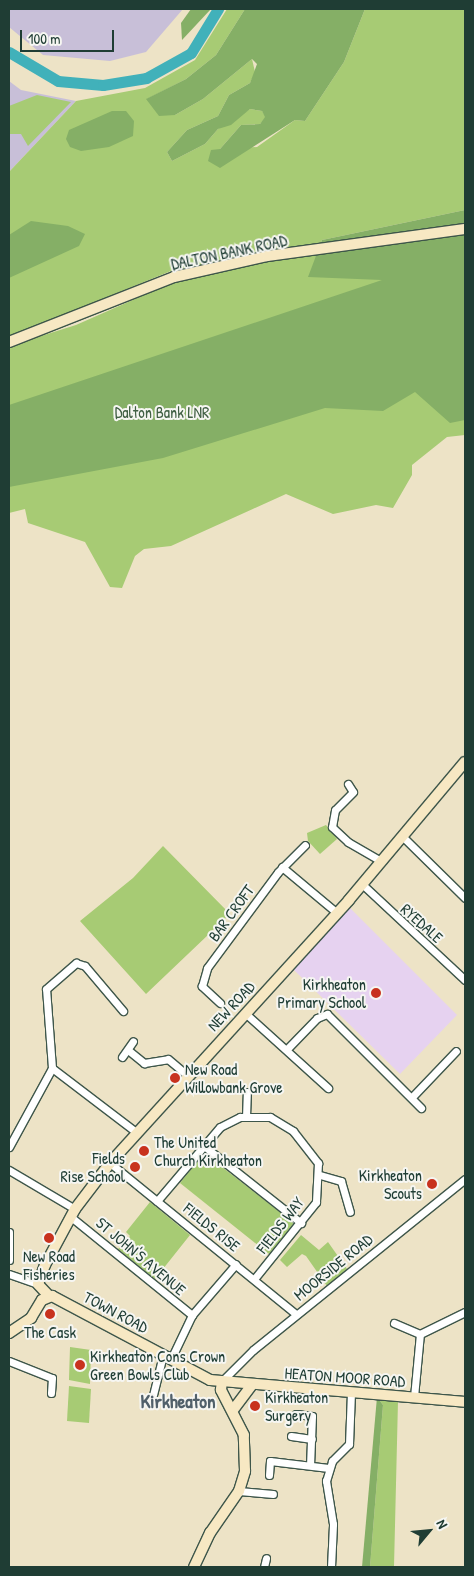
<!DOCTYPE html>
<html>
<head>
<meta charset="utf-8">
<style>
	body { margin:0 }
	#map { position:relative; width:474px; height:1576px; overflow:hidden; background:#ede3c6; font-family:"Patrick Hand",sans-serif }
	div>[style] { position:absolute }
	.built>* { inset:0; background:#e6d2f0 }
	.industrial>* { inset:0; background:#c8bfd8 }
	.green>* { inset:0; background:#a7cb74 }
	.forest>* { inset:0; background:#85af66 }
	.river>* { height:11px; margin:-5.5px; padding:0 5.5px; transform-origin:5.5px; border-radius:5.5px; background:#41b1ba }
	.roads { filter:drop-shadow(1px 0 #3e564a) drop-shadow(-1px 0 #3e564a) drop-shadow(0 1px #3e564a) drop-shadow(0 -1px #3e564a) }
	.street>* { height:7px; margin:-3.5px; padding:0 3.5px; transform-origin:3.5px; border-radius:3.5px; background:#fff }
	.secondary>* { height:10px; margin:-5px; padding:0 5px; transform-origin:5px; border-radius:5px; background:#f7e8c3 }
	.dots>* { width:14px; height:14px; translate:-50% -50%; box-sizing:border-box; border:2px solid #f6f6f2; border-radius:50% }
	span { translate:-50% -50%; white-space:nowrap; text-align:center; line-height:1.15; -webkit-text-stroke:4px #f6f6f2; paint-order:stroke }
	.street-label { font-size:16px; color:#1f3d34 }
	.park-label { font-size:16px; color:#416044 }
	.poi-label { font-size:16px; color:#1f3d34 }
	.right { translate:-100% -50%; text-align:right }
	.left { translate:0 -50%; text-align:left }
	.quarter-label { font-size:19px; color:#51606a; font-weight:700 }
	.frame { position:absolute; inset:0; border:10px solid #1f3d34; pointer-events:none }
	.north { position:absolute; left:404px; top:1506px; width:50px; height:50px; -webkit-text-stroke:4px #f6f6f2; paint-order:stroke; rotate:62deg; font-size:14px; font-weight:700; line-height:20px; text-align:center; color:#1f3d34 }
	.north::after { content:''; display:block; margin:auto; width:18px; height:22px; background:#1f3d34; clip-path:polygon(50% 0,100% 100%,50% 72%,0 100%) }
	.scale { position:absolute; left:20px; top:30px; width:94px; height:22px; box-sizing:border-box; border:2px solid #1f3d34; border-top:0; padding-left:6px; font-size:15px; line-height:18px; white-space:nowrap; color:#1f3d34; -webkit-text-stroke:4px #f6f6f2; paint-order:stroke }
</style>
</head>
<body>
<div id="map">
	<div class="built">
		<div style="clip-path:polygon(349px 907px,457px 1015px,400px 1074px,294px 970px)"></div>
	</div>
	<div class="industrial">
		<div style="clip-path:polygon(9px 9px,183px 9px,146px 52px,110px 61px,43px 55px,9px 27px)"></div>
		<div style="clip-path:polygon(9px 81px,21px 90px,76px 101px,9px 172px)"></div>
	</div>
	<div class="green">
		<div style="clip-path:polygon(227px 9px,245px 9px,216px 55px,186px 79px,147px 99px,175px 115px,203px 99px,252px 59px,255px 72px,250px 83px,229px 95px,218px 116px,187px 130px,167px 152px,172px 161px,205px 144px,218px 129px,250px 109px,262px 111px,266px 117px,260px 124px,241px 125px,220px 149px,257px 147px,295px 120px,305px 121px,344px 62px,365px 9px,465px 9px,465px 210px,322px 240px,320px 245px,171px 271px,9px 337px,9px 172px,76px 101px,145px 88px,195px 60px)"></div>
		<div style="clip-path:polygon(37px 95px,71px 102px,28px 146px,21px 134px,9px 134px,9px 106px)"></div>
		<div style="clip-path:polygon(465px 230px,465px 435px,447px 437px,412px 465px,412px 475px,393px 508px,376px 505px,333px 514px,286px 494px,171px 546px,144px 549px,135px 556px,122px 588px,110px 587px,85px 542px,28px 523px,25px 509px,9px 513px,9px 346px,76px 325px,178px 280px,263px 258px,330px 255px)"></div>
		<div style="clip-path:polygon(326px 825px,337px 839px,320px 854px,308px 841px,307px 833px)"></div>
		<div style="clip-path:polygon(163px 846px,230px 914px,146px 994px,80px 921px,133px 878px)"></div>
		<div style="clip-path:polygon(204px 1153px,294px 1223px,269px 1254px,180px 1183px)"></div>
		<div style="clip-path:polygon(150px 1202px,190px 1235px,155px 1279px,118px 1249px,130px 1236px,126px 1232px)"></div>
		<div style="clip-path:polygon(301px 1235px,319px 1250px,328px 1242px,347px 1269px,327px 1286px,306px 1256px,302px 1254px,287px 1267px,280px 1260px)"></div>
		<div style="clip-path:polygon(70px 1347px,91px 1350px,90px 1384px,69px 1380px)"></div>
		<div style="clip-path:polygon(69px 1386px,91px 1389px,89px 1423px,67px 1421px)"></div>
		<div style="clip-path:polygon(377px 1397px,398px 1401px,394px 1567px,370px 1567px,383px 1405px)"></div>
	</div>
	<div class="forest">
		<div style="clip-path:polygon(191px 9px,211px 9px,182px 40px,181px 23px)"></div>
		<div style="clip-path:polygon(245px 9px,365px 9px,344px 62px,305px 121px,295px 120px,220px 168px,208px 161px,211px 150px,220px 149px,241px 125px,260px 124px,265px 117px,262px 111px,250px 109px,231px 125px,218px 129px,205px 144px,172px 161px,167px 152px,187px 130px,218px 116px,229px 95px,250px 83px,257px 64px,252px 59px,203px 99px,175px 115px,159px 116px,146px 99px,186px 79px,216px 55px)"></div>
		<div style="clip-path:polygon(112px 111px,126px 111px,134px 121px,133px 136px,109px 147px,81px 151px,70px 147px,66px 139px,69px 130px)"></div>
		<div style="clip-path:polygon(465px 210px,465px 420px,450px 423px,415px 392px,383px 411px,325px 408px,163px 458px,9px 487px,9px 405px,382px 280px,308px 277px,322px 240px)"></div>
		<div style="clip-path:polygon(31px 221px,68px 226px,85px 234px,79px 246px,9px 278px,9px 235px)"></div>
		<div style="clip-path:polygon(377px 1397px,383px 1405px,370px 1567px,362px 1567px)"></div>
	</div>
	<div class="river">
		<div style="left:9px;top:52px;width:57px;rotate:30.6deg"></div>
		<div style="left:58px;top:81px;width:45px;rotate:5.1deg"></div>
		<div style="left:103px;top:85px;width:44px;rotate:-9.2deg"></div>
		<div style="left:146px;top:78px;width:51px;rotate:-29.1deg"></div>
		<div style="left:191px;top:53px;width:52px;rotate:-58.5deg"></div>
	</div>
	<div class="roads">
		<div class="street">
			<div style="left:348px;top:784px;width:9px;rotate:58deg"></div>
			<div style="left:353px;top:792px;width:25px;rotate:135deg"></div>
			<div style="left:335px;top:810px;width:17px;rotate:100deg"></div>
			<div style="left:332px;top:827px;width:22px;rotate:43deg"></div>
			<div style="left:348px;top:842px;width:38px;rotate:30deg"></div>
			<div style="left:402px;top:836px;width:88px;rotate:44.5deg"></div>
			<div style="left:282px;top:867px;width:72px;rotate:39.9deg"></div>
			<div style="left:362px;top:884px;width:141px;rotate:43deg"></div>
			<div style="left:220px;top:1003px;width:25px;rotate:-137deg"></div>
			<div style="left:202px;top:986px;width:19px;rotate:-74deg"></div>
			<div style="left:207px;top:968px;width:119px;rotate:-53.5deg"></div>
			<div style="left:278px;top:872px;width:38px;rotate:-45deg"></div>
			<div style="left:245px;top:1013px;width:112px;rotate:42.1deg"></div>
			<div style="left:287px;top:1049px;width:43px;rotate:-45.9deg"></div>
			<div style="left:317px;top:1018px;width:11px;rotate:-22deg"></div>
			<div style="left:327px;top:1014px;width:133px;rotate:45deg"></div>
			<div style="left:128px;top:1050px;width:21px;rotate:39deg"></div>
			<div style="left:144px;top:1063px;width:24px;rotate:-9deg"></div>
			<div style="left:168px;top:1059px;width:25px;rotate:40deg"></div>
			<div style="left:122px;top:1057px;width:19px;rotate:-55deg"></div>
			<div style="left:52px;top:1068px;width:106px;rotate:37.3deg"></div>
			<div style="left:413px;top:1096px;width:62px;rotate:-46.3deg"></div>
			<div style="left:246px;top:1117px;width:25px;rotate:-88deg"></div>
			<div style="left:204px;top:1146px;width:124px;rotate:38.4deg"></div>
			<div style="left:9px;top:1147px;width:90px;rotate:-61.4deg"></div>
			<div style="left:52px;top:1068px;width:79px;rotate:-94.3deg"></div>
			<div style="left:46px;top:989px;width:40px;rotate:-41deg"></div>
			<div style="left:76px;top:963px;width:9px;rotate:18deg"></div>
			<div style="left:85px;top:966px;width:59px;rotate:49.8deg"></div>
			<div style="left:110px;top:1163px;width:240px;rotate:39.1deg"></div>
			<div style="left:9px;top:1170px;width:77px;rotate:30.6deg"></div>
			<div style="left:320px;top:1175px;width:22px;rotate:16deg"></div>
			<div style="left:341px;top:1181px;width:32px;rotate:74deg"></div>
			<div style="left:157px;top:1201px;width:97px;rotate:-49.6deg"></div>
			<div style="left:220px;top:1127px;width:22px;rotate:-27deg"></div>
			<div style="left:240px;top:1117px;width:30px"></div>
			<div style="left:270px;top:1117px;width:27px;rotate:31deg"></div>
			<div style="left:293px;top:1131px;width:41px;rotate:52deg"></div>
			<div style="left:318px;top:1163px;width:39px;rotate:93deg"></div>
			<div style="left:316px;top:1202px;width:97px;rotate:128.8deg"></div>
			<div style="left:71px;top:1217px;width:156px;rotate:39deg"></div>
			<div style="left:9px;top:1232px;width:28px;rotate:90deg"></div>
			<div style="left:9px;top:1274px;width:31px;rotate:19deg"></div>
			<div style="left:394px;top:1323px;width:28px;rotate:23deg"></div>
			<div style="left:171px;top:1359px;width:49px;rotate:-64.5deg"></div>
			<div style="left:192px;top:1315px;width:67px;rotate:-49.2deg"></div>
			<div style="left:9px;top:1361px;width:46px;rotate:21.6deg"></div>
			<div style="left:52px;top:1378px;width:15px;rotate:94deg"></div>
			<div style="left:222px;top:1381px;width:44px;rotate:-45deg"></div>
			<div style="left:253px;top:1350px;width:272px;rotate:-38.9deg"></div>
			<div style="left:153px;top:1395px;width:41px;rotate:-76deg"></div>
			<div style="left:414px;top:1397px;width:63px;rotate:-84.6deg"></div>
			<div style="left:420px;top:1334px;width:50px;rotate:-26.1deg"></div>
			<div style="left:296px;top:1414px;width:16px;rotate:7deg"></div>
			<div style="left:312px;top:1416px;width:49px;rotate:92.3deg"></div>
			<div style="left:291px;top:1436px;width:21px;rotate:8deg"></div>
			<div style="left:269px;top:1475px;width:14px;rotate:-86deg"></div>
			<div style="left:270px;top:1461px;width:59px;rotate:6.8deg"></div>
			<div style="left:239px;top:1491px;width:34px;rotate:5deg"></div>
			<div style="left:264px;top:1567px;width:9px;rotate:-77deg"></div>
			<div style="left:331px;top:1567px;width:43px;rotate:-87.3deg"></div>
			<div style="left:333px;top:1524px;width:44px;rotate:-99.2deg"></div>
			<div style="left:326px;top:1481px;width:21px;rotate:-73deg"></div>
			<div style="left:332px;top:1461px;width:24px;rotate:-45deg"></div>
			<div style="left:349px;top:1444px;width:52px;rotate:-87.8deg"></div>
		</div>
		<div class="secondary">
			<div style="left:9px;top:342px;width:177px;rotate:-21.5deg"></div>
			<div style="left:174px;top:277px;width:95px;rotate:-12.7deg"></div>
			<div style="left:267px;top:256px;width:200px;rotate:-7.8deg"></div>
			<div style="left:49px;top:1296px;width:16px;rotate:-133deg"></div>
			<div style="left:38px;top:1284px;width:20px;rotate:-70deg"></div>
			<div style="left:45px;top:1265px;width:64px;rotate:-61.8deg"></div>
			<div style="left:75px;top:1209px;width:58px;rotate:-52.7deg"></div>
			<div style="left:110px;top:1163px;width:355px;rotate:-47.7deg"></div>
			<div style="left:349px;top:900px;width:180px;rotate:-50deg"></div>
			<div style="left:9px;top:1333px;width:27px;rotate:-34deg"></div>
			<div style="left:31px;top:1318px;width:21px;rotate:-59deg"></div>
			<div style="left:42px;top:1300px;width:11px;rotate:-22deg"></div>
			<div style="left:52px;top:1296px;width:179px;rotate:28deg"></div>
			<div style="left:210px;top:1380px;width:256px;rotate:4.9deg"></div>
			<div style="left:233px;top:1410px;width:31px;rotate:-53deg"></div>
			<div style="left:194px;top:1567px;width:38px;rotate:-65deg"></div>
			<div style="left:210px;top:1533px;width:51px;rotate:-55.4deg"></div>
			<div style="left:239px;top:1491px;width:21px;rotate:-73deg"></div>
			<div style="left:245px;top:1471px;width:36px;rotate:-92deg"></div>
			<div style="left:244px;top:1435px;width:51px;rotate:-117.1deg"></div>
			<div style="left:221px;top:1390px;width:9px;rotate:-84deg"></div>
		</div>
	</div>
	<div class="dots">
		<div style="left:376px;top:993px;background:#c8321e"></div>
		<div style="left:175px;top:1078px;background:#c8321e"></div>
		<div style="left:144px;top:1151px;background:#c8321e"></div>
		<div style="left:135px;top:1167px;background:#c8321e"></div>
		<div style="left:432px;top:1184px;background:#c8321e"></div>
		<div style="left:49px;top:1238px;background:#c8321e"></div>
		<div style="left:50px;top:1314px;background:#c8321e"></div>
		<div style="left:80px;top:1365px;background:#c8321e"></div>
		<div style="left:255px;top:1406px;background:#c8321e"></div>
	</div>
	<div class="street-label">
		<span style="left:229px;top:252px;rotate:-12deg">DALTON BANK ROAD</span>
		<span style="left:231px;top:913px;rotate:-54deg">BAR CROFT</span>
		<span style="left:422px;top:923px;rotate:42deg">RYEDALE</span>
		<span style="left:231px;top:1006px;rotate:-47deg">NEW ROAD</span>
		<span style="left:280px;top:1225px;rotate:-52deg">FIELDS WAY</span>
		<span style="left:212px;top:1227px;rotate:39deg">FIELDS RISE</span>
		<span style="left:141px;top:1256px;rotate:40deg">ST JOHN'S AVENUE</span>
		<span style="left:333px;top:1267px;rotate:-39deg">MOORSIDE ROAD</span>
		<span style="left:116px;top:1312px;rotate:28deg">TOWN ROAD</span>
		<span style="left:345px;top:1377px;rotate:4deg">HEATON MOOR ROAD</span>
	</div>
	<div class="park-label">
		<span style="left:162px;top:412px">Dalton Bank LNR</span>
	</div>
	<div class="poi-label">
		<span class="right" style="left:366px;top:993px">Kirkheaton<br>Primary School</span>
		<span class="left" style="left:185px;top:1078px">New Road<br>Willowbank Grove</span>
		<span class="left" style="left:154px;top:1151px">The United<br>Church Kirkheaton</span>
		<span class="right" style="left:125px;top:1167px">Fields<br>Rise School</span>
		<span class="right" style="left:422px;top:1184px">Kirkheaton<br>Scouts</span>
		<span style="left:49px;top:1265px">New Road<br>Fisheries</span>
		<span style="left:50px;top:1332px">The Cask</span>
		<span class="left" style="left:90px;top:1365px">Kirkheaton Cons Crown<br>Green Bowls Club</span>
		<span class="left" style="left:265px;top:1406px">Kirkheaton<br>Surgery</span>
	</div>
	<div class="quarter-label">
		<span style="left:178px;top:1402px">Kirkheaton</span>
	</div>
	<div class="frame"></div>
	<div class="north">N</div>
	<div class="scale">100 m</div>
</div>
</body>
</html>
